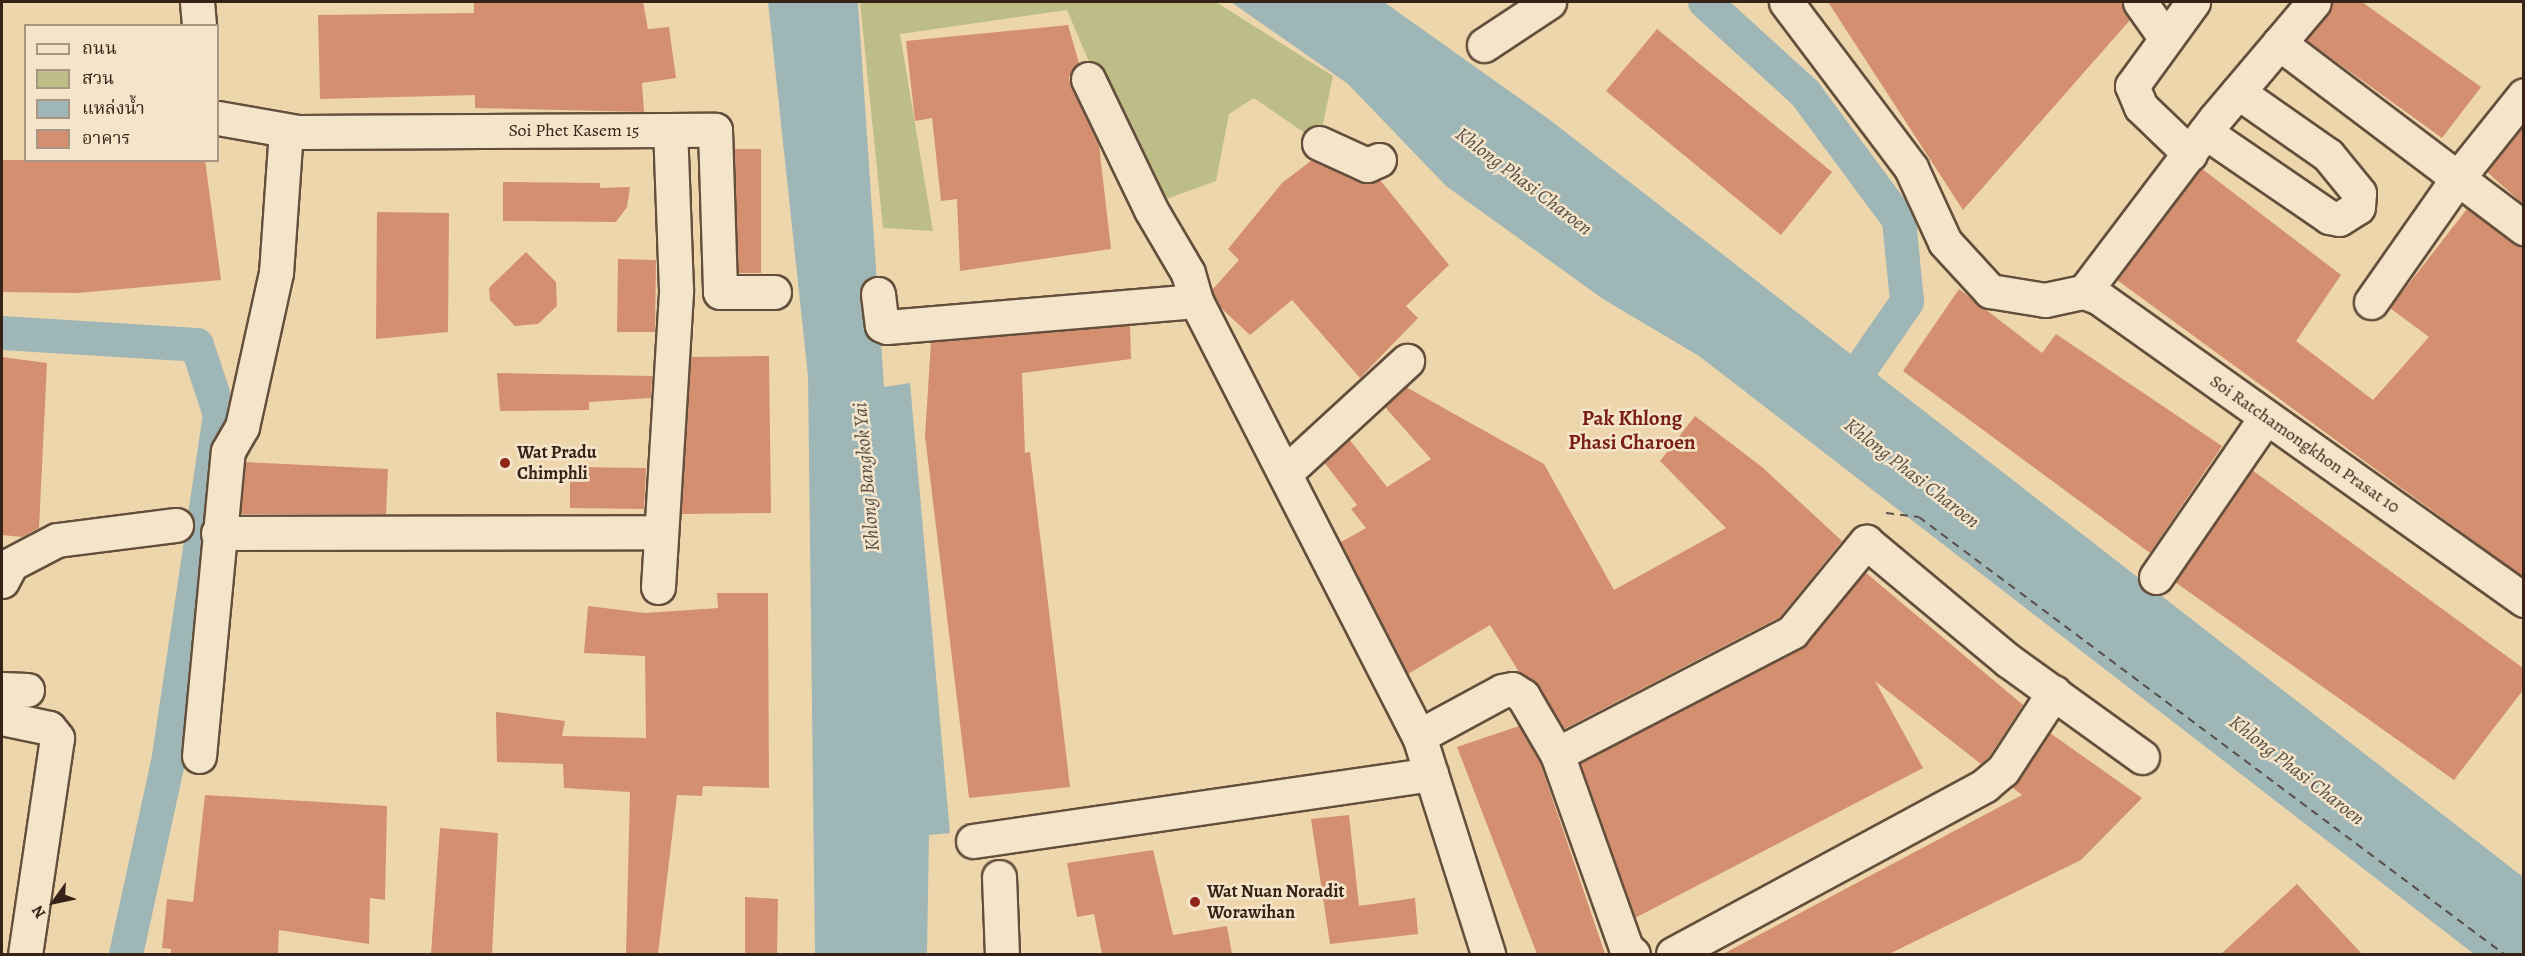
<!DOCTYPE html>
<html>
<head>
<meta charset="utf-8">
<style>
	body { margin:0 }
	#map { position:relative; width:2525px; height:956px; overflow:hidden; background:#eed6ac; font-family:Alegreya,"Noto Serif Thai",serif }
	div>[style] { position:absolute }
	.green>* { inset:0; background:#bcbd87 }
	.water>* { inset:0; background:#9fb6b6 }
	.canal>* { height:34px; margin:-17px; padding:0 17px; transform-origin:17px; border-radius:17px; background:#9fb6b6 }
	.ferry>* { height:1.5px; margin-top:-0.75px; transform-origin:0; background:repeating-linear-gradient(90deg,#564e47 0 8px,transparent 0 14px) }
	.building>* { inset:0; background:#d38f70 }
	.roads { filter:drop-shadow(2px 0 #644f3c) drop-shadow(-2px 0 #644f3c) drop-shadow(0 2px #644f3c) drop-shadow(0 -2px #644f3c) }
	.minor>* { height:33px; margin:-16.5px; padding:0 16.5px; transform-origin:16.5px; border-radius:16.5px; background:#f4e4c9 }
	.dots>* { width:16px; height:16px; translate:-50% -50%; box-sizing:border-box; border:3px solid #f4e4c9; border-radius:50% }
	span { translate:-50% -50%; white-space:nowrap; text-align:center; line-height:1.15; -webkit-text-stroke:5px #f4e4c9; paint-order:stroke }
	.street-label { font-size:18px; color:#362217 }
	.poi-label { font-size:18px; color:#362217; font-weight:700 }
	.left { translate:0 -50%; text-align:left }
	.water-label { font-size:20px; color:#564e47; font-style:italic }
	.quarter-label { font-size:21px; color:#7a1f14; font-weight:700 }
	.frame { position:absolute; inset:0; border:3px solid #362217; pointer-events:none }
	.legend { position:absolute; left:24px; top:24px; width:195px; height:138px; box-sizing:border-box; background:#f4e4c9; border:2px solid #a89682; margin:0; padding:8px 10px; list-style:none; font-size:18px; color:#362217 }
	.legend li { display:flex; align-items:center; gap:12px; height:30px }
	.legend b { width:30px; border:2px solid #a89682 }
	.north { position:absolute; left:24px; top:872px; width:60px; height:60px; -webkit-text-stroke:4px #f4e4c9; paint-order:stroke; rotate:237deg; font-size:16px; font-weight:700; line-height:24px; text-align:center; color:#362217 }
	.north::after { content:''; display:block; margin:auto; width:21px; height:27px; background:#362217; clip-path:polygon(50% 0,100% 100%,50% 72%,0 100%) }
</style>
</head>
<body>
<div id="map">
	<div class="green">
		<div style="clip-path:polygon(860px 2px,1216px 2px,1333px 76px,1319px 143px,1254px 98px,1229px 114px,1216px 181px,1150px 205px,1067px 10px,900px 34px,933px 231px,883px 228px)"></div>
	</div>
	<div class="water">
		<div style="clip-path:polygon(768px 2px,858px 2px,884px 387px,910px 383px,950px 833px,929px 835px,927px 954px,815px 954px,808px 376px)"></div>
		<div style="clip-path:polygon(1231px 2px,1384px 2px,1550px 120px,2523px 877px,2523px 954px,2474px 954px,1699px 356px,1603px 299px,1446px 186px,1348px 84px)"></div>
	</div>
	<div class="canal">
		<div style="left:1705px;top:2px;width:135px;rotate:42.3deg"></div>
		<div style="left:1805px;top:93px;width:158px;rotate:53.5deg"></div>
		<div style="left:1899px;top:220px;width:82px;rotate:84.4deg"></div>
		<div style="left:1907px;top:302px;width:123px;rotate:124.7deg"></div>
		<div style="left:2px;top:333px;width:195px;rotate:3.5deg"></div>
		<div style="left:197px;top:345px;width:74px;rotate:71.8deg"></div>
		<div style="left:220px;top:415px;width:351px;rotate:98.5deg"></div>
		<div style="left:168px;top:762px;width:197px;rotate:102.3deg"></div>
	</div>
	<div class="ferry">
		<div style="left:1886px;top:513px;width:33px;rotate:7deg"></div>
		<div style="left:1919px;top:517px;width:730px;rotate:36.76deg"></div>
	</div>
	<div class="building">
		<div style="clip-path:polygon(474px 2px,643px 2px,648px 29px,669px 27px,676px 78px,642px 83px,644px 112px,475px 108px,475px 95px,320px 99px,318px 15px,474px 13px)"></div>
		<div style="clip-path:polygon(1828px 2px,2122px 2px,2130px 20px,1963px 210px)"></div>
		<div style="clip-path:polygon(2332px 2px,2362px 2px,2481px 87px,2442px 138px,2306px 40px,2328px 14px)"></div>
		<div style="clip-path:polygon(1068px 25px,1079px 63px,1069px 77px,1071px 87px,1099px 145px,1111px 249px,960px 271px,957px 199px,941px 201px,932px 118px,915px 121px,906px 41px)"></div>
		<div style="clip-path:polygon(1657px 29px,1832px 172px,1781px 235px,1606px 91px)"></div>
		<div style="clip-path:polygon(2523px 126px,2523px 204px,2487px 172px)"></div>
		<div style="clip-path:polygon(734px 149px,761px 149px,761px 273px,738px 273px)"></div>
		<div style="clip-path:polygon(2px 160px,205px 160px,221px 280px,78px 293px,2px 292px)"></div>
		<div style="clip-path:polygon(1312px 160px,1360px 182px,1380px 180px,1449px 265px,1406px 306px,1418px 318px,1360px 378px,1292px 300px,1250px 335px,1221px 308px,1212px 290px,1239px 260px,1228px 249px,1282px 183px)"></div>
		<div style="clip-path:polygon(2201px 168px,2341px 275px,2296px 341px,2373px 400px,2429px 337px,2390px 308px,2467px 209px,2523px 246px,2523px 577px,2117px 280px)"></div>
		<div style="clip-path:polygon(503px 182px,600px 183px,600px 188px,630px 187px,627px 207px,616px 222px,503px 221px)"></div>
		<div style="clip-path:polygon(377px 212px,449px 213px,448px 332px,376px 339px)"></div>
		<div style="clip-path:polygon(526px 252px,556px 282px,557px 306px,538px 324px,515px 326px,490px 300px,489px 288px)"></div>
		<div style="clip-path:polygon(618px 259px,656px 260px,655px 332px,617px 332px)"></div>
		<div style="clip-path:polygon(1959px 289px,2042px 353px,2056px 334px,2222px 446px,2150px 553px,1903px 371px)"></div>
		<div style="clip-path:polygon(1130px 325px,1131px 359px,1022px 373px,1025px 453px,1030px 452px,1070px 787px,969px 798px,925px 436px,931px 342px)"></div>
		<div style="clip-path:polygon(769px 356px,771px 513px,681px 514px,691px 357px)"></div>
		<div style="clip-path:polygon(2px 357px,47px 363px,39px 528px,22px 537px,2px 535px)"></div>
		<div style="clip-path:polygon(497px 373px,652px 376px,651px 398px,589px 402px,589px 410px,500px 411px)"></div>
		<div style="clip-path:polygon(1406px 387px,1544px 464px,1614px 590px,1726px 528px,1660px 461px,1695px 416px,1762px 467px,1842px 541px,1780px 617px,1564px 729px,1539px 687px,1519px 672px,1490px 625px,1408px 674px,1341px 542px,1366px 528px,1351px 509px,1357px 505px,1324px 462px,1349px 439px,1387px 487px,1431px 459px,1385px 407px)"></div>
		<div style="clip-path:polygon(246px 462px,388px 469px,386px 514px,241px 514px)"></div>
		<div style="clip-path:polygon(570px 467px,646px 468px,644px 509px,570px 508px)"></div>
		<div style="clip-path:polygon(2252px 470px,2523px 668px,2523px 690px,2454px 780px,2175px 582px)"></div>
		<div style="clip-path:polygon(1865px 572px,2023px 705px,1989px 757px,1981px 764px,1875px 681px,1923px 768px,1635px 918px,1580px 763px,1801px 649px)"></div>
		<div style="clip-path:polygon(717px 593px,768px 593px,769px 788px,703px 786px,702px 796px,677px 795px,658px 954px,626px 954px,630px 792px,564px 788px,563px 764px,497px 762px,496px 712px,565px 721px,562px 736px,646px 738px,645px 656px,584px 653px,588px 606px,645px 613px,718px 608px)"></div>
		<div style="clip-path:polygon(1519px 726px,1540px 762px,1605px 954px,1537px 954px,1457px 747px)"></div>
		<div style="clip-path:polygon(2050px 733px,2142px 798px,2081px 860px,1889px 954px,1723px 954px,2022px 795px,2012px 787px)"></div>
		<div style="clip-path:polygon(205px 795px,387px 806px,385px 900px,370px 898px,369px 944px,279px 930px,278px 954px,171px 954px,171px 949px,162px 948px,167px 899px,193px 902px)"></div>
		<div style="clip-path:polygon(1349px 815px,1359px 906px,1415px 898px,1418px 934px,1330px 944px,1311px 819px)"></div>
		<div style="clip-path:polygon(440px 828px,498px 833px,492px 954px,431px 954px)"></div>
		<div style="clip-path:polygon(1153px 850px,1173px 935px,1227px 926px,1232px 954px,1102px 954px,1094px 914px,1077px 917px,1067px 863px)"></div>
		<div style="clip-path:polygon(2297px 884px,2362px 954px,2221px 954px)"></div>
		<div style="clip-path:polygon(745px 897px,778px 899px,777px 954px,745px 954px)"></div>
	</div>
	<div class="roads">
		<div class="minor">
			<div style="left:197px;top:2px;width:24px;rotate:85deg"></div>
			<div style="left:1786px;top:2px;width:208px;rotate:53deg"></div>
			<div style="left:1911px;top:168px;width:81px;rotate:65.3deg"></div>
			<div style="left:1945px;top:242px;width:67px;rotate:47.4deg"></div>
			<div style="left:1990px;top:291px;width:56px;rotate:9.3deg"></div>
			<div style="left:2045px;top:300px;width:40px;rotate:-12deg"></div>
			<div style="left:2084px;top:292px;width:217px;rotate:-52.9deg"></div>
			<div style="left:2215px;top:119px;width:153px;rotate:-49.8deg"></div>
			<div style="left:2140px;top:2px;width:42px;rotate:54.8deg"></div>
			<div style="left:2279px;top:43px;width:307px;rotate:37.1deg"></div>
			<div style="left:1484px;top:45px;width:78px;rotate:-33.5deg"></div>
			<div style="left:1088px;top:79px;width:145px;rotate:64.3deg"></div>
			<div style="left:1151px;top:210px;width:73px;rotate:59.6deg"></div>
			<div style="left:1188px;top:273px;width:29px;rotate:74deg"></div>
			<div style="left:1196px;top:301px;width:489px;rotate:62.9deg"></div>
			<div style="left:1419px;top:736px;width:229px;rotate:72.4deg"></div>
			<div style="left:218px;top:118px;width:81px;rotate:9.9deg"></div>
			<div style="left:298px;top:132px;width:417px;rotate:-0.3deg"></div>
			<div style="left:715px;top:130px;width:162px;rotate:88.2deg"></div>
			<div style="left:720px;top:292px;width:54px"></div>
			<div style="left:2205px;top:132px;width:150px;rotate:34.4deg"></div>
			<div style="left:2329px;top:217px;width:10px;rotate:11deg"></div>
			<div style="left:2339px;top:219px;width:22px;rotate:-32deg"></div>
			<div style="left:2358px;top:207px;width:14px;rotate:-86deg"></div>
			<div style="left:2359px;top:193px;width:49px;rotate:-129.2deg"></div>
			<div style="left:2328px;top:155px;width:110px;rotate:-145deg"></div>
			<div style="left:1319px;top:143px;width:53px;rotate:24.6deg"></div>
			<div style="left:1367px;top:165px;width:13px;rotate:-23deg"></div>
			<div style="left:2190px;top:154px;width:68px;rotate:-136.2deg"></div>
			<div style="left:2141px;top:107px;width:23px;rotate:-113deg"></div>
			<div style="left:2132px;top:86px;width:104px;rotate:-54deg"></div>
			<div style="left:2084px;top:292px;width:15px;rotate:20deg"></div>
			<div style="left:2098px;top:297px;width:523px;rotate:35.42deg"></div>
			<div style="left:878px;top:294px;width:31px;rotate:83deg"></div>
			<div style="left:882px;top:325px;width:5px;rotate:22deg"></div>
			<div style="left:887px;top:327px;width:310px;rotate:-4.8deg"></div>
			<div style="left:2371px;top:302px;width:155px;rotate:-55deg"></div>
			<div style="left:2460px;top:175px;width:102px;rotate:-51.3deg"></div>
			<div style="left:1285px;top:473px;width:166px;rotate:-42.6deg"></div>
			<div style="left:218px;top:533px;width:443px;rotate:-0.1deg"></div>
			<div style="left:2156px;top:577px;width:194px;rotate:-55.5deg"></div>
			<div style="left:2px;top:581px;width:19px;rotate:-62deg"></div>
			<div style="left:11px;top:564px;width:52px;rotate:-27.6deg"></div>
			<div style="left:57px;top:540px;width:120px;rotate:-7.2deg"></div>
			<div style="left:658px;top:587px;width:298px;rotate:-86.5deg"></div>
			<div style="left:676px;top:290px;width:160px;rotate:-92.1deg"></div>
			<div style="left:2px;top:689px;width:25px;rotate:2deg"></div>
			<div style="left:2px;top:718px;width:48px;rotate:12deg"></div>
			<div style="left:49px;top:728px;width:13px;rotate:51deg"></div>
			<div style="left:57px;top:738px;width:218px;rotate:98.4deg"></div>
			<div style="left:1419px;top:736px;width:94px;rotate:-28.5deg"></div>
			<div style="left:1502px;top:691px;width:10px;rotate:-11deg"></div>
			<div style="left:1512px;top:689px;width:13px;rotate:32deg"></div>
			<div style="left:1523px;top:696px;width:67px;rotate:59.6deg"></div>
			<div style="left:1557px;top:754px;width:206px;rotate:70.4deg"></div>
			<div style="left:1626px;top:948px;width:9px;rotate:41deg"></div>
			<div style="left:1557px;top:754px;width:265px;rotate:-27.4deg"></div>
			<div style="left:1792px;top:632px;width:117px;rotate:-50.6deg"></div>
			<div style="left:1866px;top:542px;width:186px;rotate:39.8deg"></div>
			<div style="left:2009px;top:661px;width:164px;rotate:35.8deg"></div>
			<div style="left:199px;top:756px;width:306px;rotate:-84.6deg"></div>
			<div style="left:228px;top:451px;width:28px;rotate:-60deg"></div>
			<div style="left:242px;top:427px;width:158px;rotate:-77.6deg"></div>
			<div style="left:276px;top:273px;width:142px;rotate:-86deg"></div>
			<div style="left:973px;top:841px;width:463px;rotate:-8.3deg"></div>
			<div style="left:999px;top:877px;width:77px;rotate:87.8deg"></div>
			<div style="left:1673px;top:954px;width:355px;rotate:-28.4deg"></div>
			<div style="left:1985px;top:785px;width:23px;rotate:-40deg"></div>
			<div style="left:2003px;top:770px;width:93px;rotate:-56.8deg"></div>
		</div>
	</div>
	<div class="dots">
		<div style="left:505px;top:463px;background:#8f2418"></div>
		<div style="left:1195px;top:902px;background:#8f2418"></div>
	</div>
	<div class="street-label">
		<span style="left:574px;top:130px">Soi Phet Kasem 15</span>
		<span style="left:2305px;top:444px;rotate:35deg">Soi Ratchamongkhon Prasat 10</span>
	</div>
	<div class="poi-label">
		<span class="left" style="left:517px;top:463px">Wat Pradu<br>Chimphli</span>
		<span class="left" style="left:1207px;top:902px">Wat Nuan Noradit<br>Worawihan</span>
	</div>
	<div class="water-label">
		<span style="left:1524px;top:181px;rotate:37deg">Khlong Phasi Charoen</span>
		<span style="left:1912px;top:473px;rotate:38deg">Khlong Phasi Charoen</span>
		<span style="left:866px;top:477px;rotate:-95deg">Khlong Bangkok Yai</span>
		<span style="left:2297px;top:770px;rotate:38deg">Khlong Phasi Charoen</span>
	</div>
	<div class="quarter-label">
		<span style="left:1632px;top:430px">Pak Khlong<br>Phasi Charoen</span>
	</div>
	<div class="frame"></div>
	<ul class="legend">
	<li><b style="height:8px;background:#f4e4c9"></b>ถนน</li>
	<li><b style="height:16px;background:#bcbd87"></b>สวน</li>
	<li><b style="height:16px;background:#9fb6b6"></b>แหล่งน้ำ</li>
	<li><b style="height:16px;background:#d38f70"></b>อาคาร</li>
	</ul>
	<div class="north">N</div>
</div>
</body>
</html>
